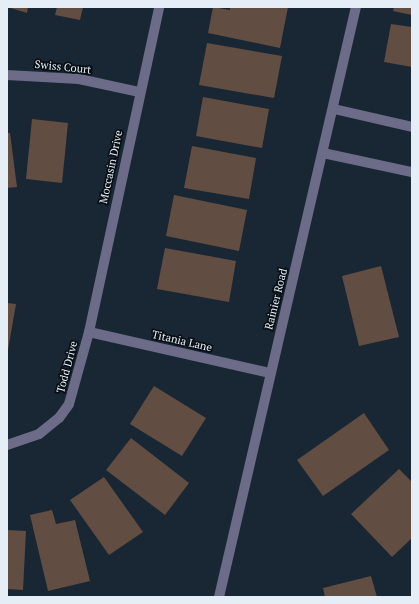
<!DOCTYPE html>
<html>
<head>
<meta charset="utf-8">
<style>
	body { margin:0 }
	#map { position:relative; width:419px; height:604px; overflow:hidden; background:#192734; font-family:"PT Serif",serif }
	div>[style] { position:absolute }
	.building>* { inset:0; background:#614d42 }
	.minor>* { height:10px; margin:-5px; padding:0 5px; transform-origin:5px; border-radius:5px; background:#6c6c89 }
	span { translate:-50% -50%; white-space:nowrap; text-align:center; line-height:1.15; -webkit-text-stroke:3.5px #090f15; paint-order:stroke }
	.street-label { font-size:11px; color:#e5eef7 }
	.frame { position:absolute; inset:0; border:8px solid #e5eef7; pointer-events:none }
</style>
</head>
<body>
<div id="map">
	<div class="building">
		<div style="clip-path:polygon(7px 7px,28px 7px,27px 13px)"></div>
		<div style="clip-path:polygon(57px 7px,83px 7px,80px 20px,55px 15px)"></div>
		<div style="clip-path:polygon(213px 7px,230px 10px,230px 7px,288px 7px,280px 48px,208px 33px)"></div>
		<div style="clip-path:polygon(394px 7px,412px 7px,412px 15px,393px 11px)"></div>
		<div style="clip-path:polygon(391px 24px,412px 27px,412px 67px,384px 62px)"></div>
		<div style="clip-path:polygon(207px 43px,282px 56px,274px 98px,199px 85px)"></div>
		<div style="clip-path:polygon(203px 97px,269px 109px,262px 148px,196px 136px)"></div>
		<div style="clip-path:polygon(32px 119px,68px 123px,62px 183px,26px 179px)"></div>
		<div style="clip-path:polygon(7px 133px,10px 133px,17px 187px,7px 188px)"></div>
		<div style="clip-path:polygon(192px 146px,256px 158px,249px 199px,184px 188px)"></div>
		<div style="clip-path:polygon(174px 195px,247px 210px,239px 251px,166px 236px)"></div>
		<div style="clip-path:polygon(165px 248px,236px 261px,229px 302px,157px 289px)"></div>
		<div style="clip-path:polygon(381px 266px,399px 337px,359px 346px,342px 276px)"></div>
		<div style="clip-path:polygon(7px 303px,16px 304px,8px 350px,7px 350px)"></div>
		<div style="clip-path:polygon(154px 386px,206px 418px,182px 456px,130px 424px)"></div>
		<div style="clip-path:polygon(364px 413px,389px 450px,323px 496px,297px 460px)"></div>
		<div style="clip-path:polygon(131px 438px,189px 483px,165px 515px,106px 470px)"></div>
		<div style="clip-path:polygon(399px 469px,412px 482px,412px 538px,392px 557px,351px 514px)"></div>
		<div style="clip-path:polygon(104px 477px,143px 532px,109px 555px,70px 500px)"></div>
		<div style="clip-path:polygon(52px 510px,56px 524px,75px 520px,90px 581px,48px 591px,30px 515px)"></div>
		<div style="clip-path:polygon(7px 530px,26px 531px,23px 590px,7px 589px)"></div>
		<div style="clip-path:polygon(371px 576px,377px 597px,325px 597px,323px 588px)"></div>
	</div>
	<div class="minor">
		<div style="left:7px;top:75px;width:72px;rotate:3.2deg"></div>
		<div style="left:79px;top:79px;width:61px;rotate:12.2deg"></div>
		<div style="left:334px;top:109px;width:80px;rotate:13deg"></div>
		<div style="left:323px;top:153px;width:91px;rotate:12.1deg"></div>
		<div style="left:89px;top:332px;width:186px;rotate:12.8deg"></div>
		<div style="left:7px;top:445px;width:34px;rotate:-19deg"></div>
		<div style="left:39px;top:434px;width:26px;rotate:-39deg"></div>
		<div style="left:59px;top:418px;width:17px;rotate:-54deg"></div>
		<div style="left:69px;top:404px;width:75px;rotate:-74.5deg"></div>
		<div style="left:89px;top:332px;width:332px;rotate:-77.8deg"></div>
		<div style="left:219px;top:597px;width:606px;rotate:-76.93deg"></div>
	</div>
	<div class="street-label">
		<span style="left:63px;top:67px;rotate:6deg">Swiss Court</span>
		<span style="left:111px;top:167px;rotate:-78deg">Moccasin Drive</span>
		<span style="left:276px;top:299px;rotate:-76deg">Rainier Road</span>
		<span style="left:182px;top:341px;rotate:13deg">Titania Lane</span>
		<span style="left:67px;top:367px;rotate:-75deg">Todd Drive</span>
	</div>
	<div class="frame"></div>
</div>
</body>
</html>
